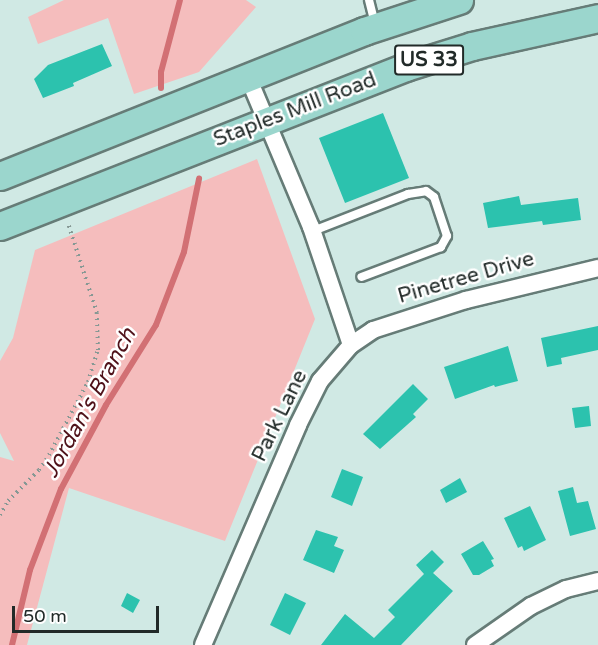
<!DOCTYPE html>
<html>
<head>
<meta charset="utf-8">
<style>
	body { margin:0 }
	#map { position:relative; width:598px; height:645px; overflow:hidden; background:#d0e9e4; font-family:"Varela Round",sans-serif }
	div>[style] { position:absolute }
	.green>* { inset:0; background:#f5bdbd }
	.stream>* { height:6px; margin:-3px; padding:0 3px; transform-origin:3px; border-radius:3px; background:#d27074 }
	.building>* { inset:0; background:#2cc2ae }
	.path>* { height:4px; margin-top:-2px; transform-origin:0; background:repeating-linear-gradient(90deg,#869894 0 1.5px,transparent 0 6px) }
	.roads { filter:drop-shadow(2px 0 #667c77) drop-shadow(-2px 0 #667c77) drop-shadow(0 2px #667c77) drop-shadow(0 -2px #667c77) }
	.service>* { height:8px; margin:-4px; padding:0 4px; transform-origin:4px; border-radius:4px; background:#fff }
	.minor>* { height:16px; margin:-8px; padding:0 8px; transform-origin:8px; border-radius:8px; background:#fff }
	.primary>* { height:27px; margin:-13.5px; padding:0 13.5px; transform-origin:13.5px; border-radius:13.5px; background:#9bd6cd }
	span { translate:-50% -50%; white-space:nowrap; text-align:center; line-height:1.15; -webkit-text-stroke:5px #fff; paint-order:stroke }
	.shield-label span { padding:2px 4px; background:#fff; border:2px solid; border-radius:4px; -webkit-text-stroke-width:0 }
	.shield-label { font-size:20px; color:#212a28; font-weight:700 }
	.street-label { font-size:21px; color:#212a28 }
	.water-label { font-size:22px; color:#4f1119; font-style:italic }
	.scale { position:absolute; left:12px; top:606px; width:147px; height:27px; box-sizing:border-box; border:3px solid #212a28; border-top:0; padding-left:8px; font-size:18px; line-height:21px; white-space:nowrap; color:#212a28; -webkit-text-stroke:4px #fff; paint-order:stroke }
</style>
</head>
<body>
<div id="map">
	<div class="green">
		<div style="clip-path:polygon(64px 0,246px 0,256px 7px,199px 72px,134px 94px,108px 18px,38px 44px,28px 17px)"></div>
		<div style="clip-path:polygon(257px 159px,315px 319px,225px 541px,69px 488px,27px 645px,0 645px,0 457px,14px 461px,0 433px,0 361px,13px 338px,35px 250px)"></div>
	</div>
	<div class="stream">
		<div style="left:161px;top:88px;width:16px;rotate:-90deg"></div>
		<div style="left:161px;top:72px;width:74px;rotate:-75.2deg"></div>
		<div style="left:12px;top:645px;width:77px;rotate:-76.5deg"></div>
		<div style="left:30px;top:570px;width:87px;rotate:-69.1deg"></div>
		<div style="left:61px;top:489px;width:95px;rotate:-61.8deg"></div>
		<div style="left:106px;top:405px;width:94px;rotate:-58deg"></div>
		<div style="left:156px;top:325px;width:78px;rotate:-69deg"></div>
		<div style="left:184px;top:252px;width:75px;rotate:-78.4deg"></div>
	</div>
	<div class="building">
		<div style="clip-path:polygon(102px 44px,112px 66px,73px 83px,74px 86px,43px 98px,34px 79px,48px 65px)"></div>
		<div style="clip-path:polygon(383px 113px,409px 178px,345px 203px,319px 138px)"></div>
		<div style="clip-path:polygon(519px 196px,521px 205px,578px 198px,581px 220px,543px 225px,542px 221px,488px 228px,483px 203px)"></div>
		<div style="clip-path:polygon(598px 326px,598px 350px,561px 358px,562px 364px,547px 367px,541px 338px)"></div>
		<div style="clip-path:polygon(508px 346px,518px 381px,495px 387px,494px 385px,455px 399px,444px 367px)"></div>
		<div style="clip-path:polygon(413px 384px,428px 399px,413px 414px,416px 417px,380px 449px,363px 434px)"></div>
		<div style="clip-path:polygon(589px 406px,591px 426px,575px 428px,572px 408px)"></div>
		<div style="clip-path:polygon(342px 469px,363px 477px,352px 506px,331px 497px)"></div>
		<div style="clip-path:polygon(460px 478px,467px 492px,446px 503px,440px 490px)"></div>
		<div style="clip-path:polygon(573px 487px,577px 503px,588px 501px,596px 529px,570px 536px,558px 491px)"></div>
		<div style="clip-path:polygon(530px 506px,546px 540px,524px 551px,522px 546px,518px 548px,504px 518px)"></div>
		<div style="clip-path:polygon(316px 530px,338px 537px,334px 546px,344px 550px,334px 573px,303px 560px)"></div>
		<div style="clip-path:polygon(483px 541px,494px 559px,491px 560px,494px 566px,479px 575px,473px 575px,461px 554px)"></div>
		<div style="clip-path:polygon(432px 550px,444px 562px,433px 573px,453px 591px,401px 645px,321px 645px,345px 614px,374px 638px,395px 617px,388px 610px,424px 574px,416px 565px)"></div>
		<div style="clip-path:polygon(127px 593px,140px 600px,133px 613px,121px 606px)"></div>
		<div style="clip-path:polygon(285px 593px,306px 603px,290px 635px,270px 625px)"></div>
	</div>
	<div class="path">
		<div style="left:0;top:515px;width:16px;rotate:-60deg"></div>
		<div style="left:8px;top:501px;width:44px;rotate:-45deg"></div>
		<div style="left:39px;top:470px;width:18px;rotate:-56deg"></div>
		<div style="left:49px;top:455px;width:83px;rotate:-61.9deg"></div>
		<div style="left:88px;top:382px;width:34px;rotate:-73deg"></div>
		<div style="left:98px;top:350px;width:37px;rotate:-92deg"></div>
		<div style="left:97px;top:313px;width:95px;rotate:-107.9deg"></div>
	</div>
	<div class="roads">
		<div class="service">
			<div style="left:369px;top:0;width:25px;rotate:76deg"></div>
			<div style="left:313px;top:231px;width:102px;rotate:-21.3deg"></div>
			<div style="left:408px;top:194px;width:18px;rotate:-9deg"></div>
			<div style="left:426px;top:191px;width:10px;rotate:37deg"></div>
			<div style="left:434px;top:197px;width:41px;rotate:71.6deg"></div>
			<div style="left:447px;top:236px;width:13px;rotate:119deg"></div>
			<div style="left:441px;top:247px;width:85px;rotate:159.4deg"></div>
		</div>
		<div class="minor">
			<div style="left:351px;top:345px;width:27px;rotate:-34deg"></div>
			<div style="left:373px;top:330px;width:98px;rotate:-17.9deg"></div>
			<div style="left:466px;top:300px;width:136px;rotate:-13.6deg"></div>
			<div style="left:203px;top:645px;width:240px;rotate:-66.6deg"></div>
			<div style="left:298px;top:425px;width:49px;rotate:-63.4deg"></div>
			<div style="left:320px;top:381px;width:48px;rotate:-49.3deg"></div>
			<div style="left:351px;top:345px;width:125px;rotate:-108.7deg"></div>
			<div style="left:311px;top:227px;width:163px;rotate:-112.8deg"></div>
			<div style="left:475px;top:645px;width:68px;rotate:-34.9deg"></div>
			<div style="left:531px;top:606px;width:39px;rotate:-26deg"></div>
			<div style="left:566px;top:589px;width:33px;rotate:-14deg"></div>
		</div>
		<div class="primary">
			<div style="left:0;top:176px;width:392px;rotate:-21.7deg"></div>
			<div style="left:364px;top:31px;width:100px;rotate:-18.1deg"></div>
			<div style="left:0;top:226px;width:435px;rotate:-21.4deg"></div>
			<div style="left:405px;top:67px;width:70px;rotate:-17.4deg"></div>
			<div style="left:472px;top:46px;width:129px;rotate:-12.5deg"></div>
		</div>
	</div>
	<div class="shield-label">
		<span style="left:429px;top:60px">US 33</span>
	</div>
	<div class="street-label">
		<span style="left:295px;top:110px;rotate:-21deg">Staples Mill Road</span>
		<span style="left:466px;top:278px;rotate:-16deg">Pinetree Drive</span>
		<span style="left:280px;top:416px;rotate:-64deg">Park Lane</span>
	</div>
	<div class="water-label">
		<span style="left:90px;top:403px;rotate:-61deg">Jordan's Branch</span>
	</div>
	<div class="scale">50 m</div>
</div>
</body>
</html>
